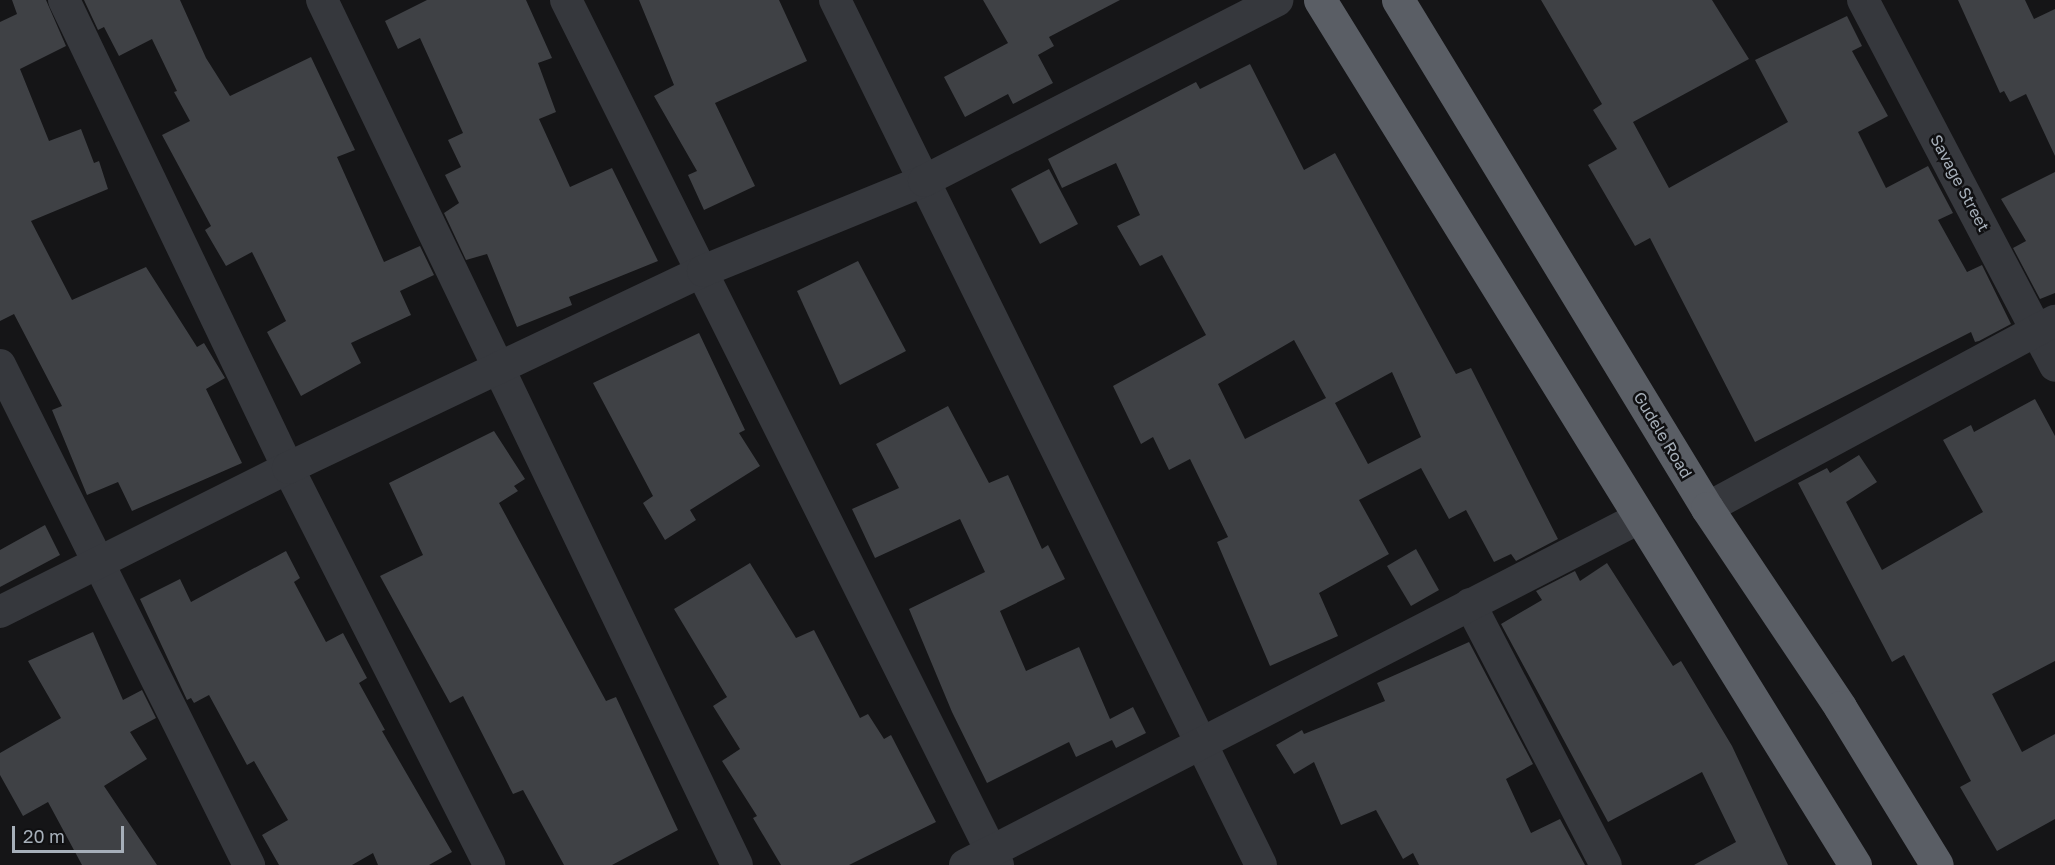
<!DOCTYPE html>
<html>
<head>
<meta charset="utf-8">
<style>
	body { margin:0 }
	#map { position:relative; width:2055px; height:865px; overflow:hidden; background:#151517; font-family:"Golos Text",sans-serif }
	div>[style] { position:absolute }
	.building>* { inset:0; background:#3f4145 }
	.minor>* { height:32px; margin:-16px; padding:0 16px; transform-origin:16px; border-radius:16px; background:#36383d }
	.trunk>* { height:33px; margin:-16.5px; padding:0 16.5px; transform-origin:16.5px; border-radius:16.5px; background:#5a5e65 }
	span { translate:-50% -50%; white-space:nowrap; text-align:center; line-height:1.15; -webkit-text-stroke:5px #101012; paint-order:stroke }
	.street-label { font-size:16px; color:#a6afb9 }
	.scale { position:absolute; left:12px; top:826px; width:112px; height:27px; box-sizing:border-box; border:3px solid #a6afb9; border-top:0; padding-left:8px; font-size:18px; line-height:21px; white-space:nowrap; color:#a6afb9; -webkit-text-stroke:4px #101012; paint-order:stroke }
</style>
</head>
<body>
<div id="map">
	<div class="building">
		<div style="clip-path:polygon(12px 0,46px 0,66px 46px,20px 69px,49px 141px,81px 129px,94px 163px,99px 161px,108px 189px,31px 221px,72px 300px,146px 267px,197px 347px,204px 343px,225px 378px,206px 389px,242px 463px,132px 511px,118px 482px,87px 495px,52px 410px,62px 406px,14px 314px,0 321px,0 22px,17px 14px)"></div>
		<div style="clip-path:polygon(84px 0,180px 0,206px 58px,230px 96px,311px 57px,355px 150px,337px 157px,384px 262px,420px 246px,434px 275px,400px 291px,411px 315px,351px 343px,361px 363px,301px 396px,267px 332px,286px 321px,252px 252px,226px 266px,205px 230px,211px 226px,162px 135px,190px 121px,174px 92px,177px 91px,152px 39px,119px 56px,104px 27px,98px 30px)"></div>
		<div style="clip-path:polygon(427px 0,526px 0,552px 58px,538px 63px,556px 112px,539px 119px,570px 187px,612px 168px,658px 261px,569px 297px,572px 305px,517px 327px,487px 254px,466px 260px,444px 213px,459px 203px,445px 175px,461px 167px,448px 140px,463px 133px,420px 38px,398px 49px,385px 21px)"></div>
		<div style="clip-path:polygon(639px 0,779px 0,807px 61px,715px 103px,755px 186px,704px 210px,688px 175px,697px 171px,654px 96px,674px 85px)"></div>
		<div style="clip-path:polygon(983px 0,1120px 0,1049px 37px,1054px 46px,1038px 55px,1053px 83px,1013px 104px,1008px 94px,965px 117px,944px 77px,1008px 43px)"></div>
		<div style="clip-path:polygon(1541px 0,1712px 0,1749px 59px,1633px 122px,1669px 188px,1788px 122px,1755px 60px,1847px 16px,1862px 46px,1852px 51px,1888px 116px,1858px 132px,1886px 188px,1928px 166px,1953px 213px,1938px 220px,1967px 272px,1982px 265px,2011px 324px,1979px 341px,1975px 342px,1971px 332px,1755px 442px,1650px 238px,1635px 246px,1588px 165px,1617px 149px,1593px 110px,1602px 104px)"></div>
		<div style="clip-path:polygon(1958px 0,2025px 0,2034px 19px,2055px 9px,2055px 156px,2026px 94px,2010px 102px,2004px 91px,2000px 93px)"></div>
		<div style="clip-path:polygon(evenodd,1250px 64px,1304px 170px,1335px 153px,1456px 374px,1471px 368px,1558px 539px,1516px 561px,1511px 554px,1494px 562px,1466px 510px,1449px 519px,1421px 468px,1359px 500px,1389px 554px,1319px 593px,1338px 636px,1270px 666px,1217px 542px,1228px 537px,1190px 459px,1169px 470px,1153px 437px,1141px 444px,1113px 386px,1206px 335px,1162px 255px,1140px 266px,1117px 226px,1140px 215px,1116px 163px,1062px 188px,1048px 159px,1196px 82px,1200px 89px,1250px 64px,1294px 340px,1326px 398px,1245px 439px,1218px 384px,1294px 340px,1250px 64px,1392px 372px,1421px 437px,1368px 464px,1335px 403px,1392px 372px)"></div>
		<div style="clip-path:polygon(1049px 169px,1078px 224px,1040px 244px,1011px 189px)"></div>
		<div style="clip-path:polygon(2055px 172px,2055px 293px,2040px 299px,2013px 248px,2026px 241px,2001px 199px)"></div>
		<div style="clip-path:polygon(858px 261px,906px 351px,840px 385px,797px 291px)"></div>
		<div style="clip-path:polygon(699px 333px,745px 430px,739px 433px,760px 466px,690px 510px,696px 520px,665px 540px,643px 503px,653px 496px,593px 383px)"></div>
		<div style="clip-path:polygon(2035px 399px,2055px 436px,2055px 661px,1992px 694px,2022px 752px,2055px 734px,2055px 819px,1997px 851px,1960px 787px,1971px 781px,1904px 655px,1892px 662px,1798px 483px,1827px 468px,1830px 473px,1859px 455px,1877px 482px,1846px 502px,1882px 570px,1983px 512px,1943px 440px,1971px 425px,1974px 432px)"></div>
		<div style="clip-path:polygon(948px 406px,989px 483px,1008px 475px,1042px 549px,1048px 545px,1065px 579px,1000px 611px,1026px 671px,1079px 647px,1110px 719px,1133px 707px,1146px 733px,1116px 748px,1112px 740px,1076px 757px,1069px 742px,987px 783px,952px 712px,909px 609px,985px 572px,960px 519px,875px 558px,852px 509px,899px 488px,876px 444px)"></div>
		<div style="clip-path:polygon(494px 431px,525px 479px,514px 486px,518px 491px,499px 503px,606px 701px,616px 697px,678px 830px,612px 865px,564px 865px,523px 790px,513px 794px,463px 696px,450px 703px,380px 576px,423px 555px,389px 483px)"></div>
		<div style="clip-path:polygon(45px 525px,60px 555px,0 587px,0 550px)"></div>
		<div style="clip-path:polygon(1416px 549px,1439px 590px,1411px 606px,1387px 566px)"></div>
		<div style="clip-path:polygon(286px 551px,300px 578px,294px 582px,326px 642px,343px 633px,367px 678px,359px 683px,385px 730px,382px 731px,452px 852px,429px 865px,378px 865px,373px 853px,352px 865px,279px 865px,262px 835px,288px 820px,254px 761px,247px 765px,209px 695px,194px 703px,191px 698px,187px 700px,140px 599px,180px 579px,191px 602px)"></div>
		<div style="clip-path:polygon(750px 563px,796px 638px,814px 630px,860px 718px,868px 714px,884px 739px,891px 735px,936px 822px,849px 865px,781px 865px,753px 818px,757px 816px,722px 761px,740px 749px,713px 706px,727px 697px,674px 609px)"></div>
		<div style="clip-path:polygon(1607px 563px,1673px 666px,1681px 661px,1732px 746px,1788px 865px,1694px 865px,1736px 842px,1702px 772px,1608px 822px,1501px 624px,1542px 600px,1536px 591px,1575px 571px,1580px 581px)"></div>
		<div style="clip-path:polygon(93px 632px,123px 700px,142px 690px,156px 718px,130px 732px,147px 759px,104px 786px,157px 865px,82px 865px,48px 802px,23px 816px,0 775px,0 753px,61px 718px,28px 661px)"></div>
		<div style="clip-path:polygon(1469px 642px,1533px 764px,1506px 779px,1531px 833px,1560px 819px,1585px 865px,1419px 865px,1413px 853px,1403px 859px,1376px 810px,1341px 825px,1314px 762px,1294px 774px,1276px 745px,1302px 730px,1304px 734px,1385px 701px,1377px 683px)"></div>
	</div>
	<div class="minor">
		<div style="left:64px;top:0;width:519px;rotate:64.42deg"></div>
		<div style="left:288px;top:468px;width:445px;rotate:63.1deg"></div>
		<div style="left:322px;top:0;width:959px;rotate:64.37deg"></div>
		<div style="left:566px;top:0;width:967px;rotate:63.46deg"></div>
		<div style="left:835px;top:0;width:964px;rotate:63.78deg"></div>
		<div style="left:1863px;top:0;width:413px;rotate:62.3deg"></div>
		<div style="left:0;top:365px;width:559px;rotate:63.53deg"></div>
		<div style="left:1707px;top:508px;width:395px;rotate:-28.3deg"></div>
		<div style="left:1470px;top:604px;width:294px;rotate:62.5deg"></div>
		<div style="left:0;top:612px;width:322px;rotate:-26.6deg"></div>
		<div style="left:288px;top:468px;width:459px;rotate:-25.4deg"></div>
		<div style="left:703px;top:271px;width:239px;rotate:-22.2deg"></div>
		<div style="left:924px;top:181px;width:397px;rotate:-27.1deg"></div>
		<div style="left:965px;top:865px;width:758px;rotate:-27.24deg"></div>
	</div>
	<div class="trunk">
		<div style="left:1320px;top:0;width:1017px;rotate:58.26deg"></div>
		<div style="left:1398px;top:0;width:595px;rotate:58.69deg"></div>
		<div style="left:1707px;top:508px;width:239px;rotate:56.2deg"></div>
		<div style="left:1840px;top:707px;width:185px;rotate:58.5deg"></div>
	</div>
	<div class="street-label">
		<span style="left:1960px;top:183px;rotate:62deg">Savage Street</span>
		<span style="left:1663px;top:435px;rotate:59deg">Gudele Road</span>
	</div>
	<div class="scale">20 m</div>
</div>
</body>
</html>
